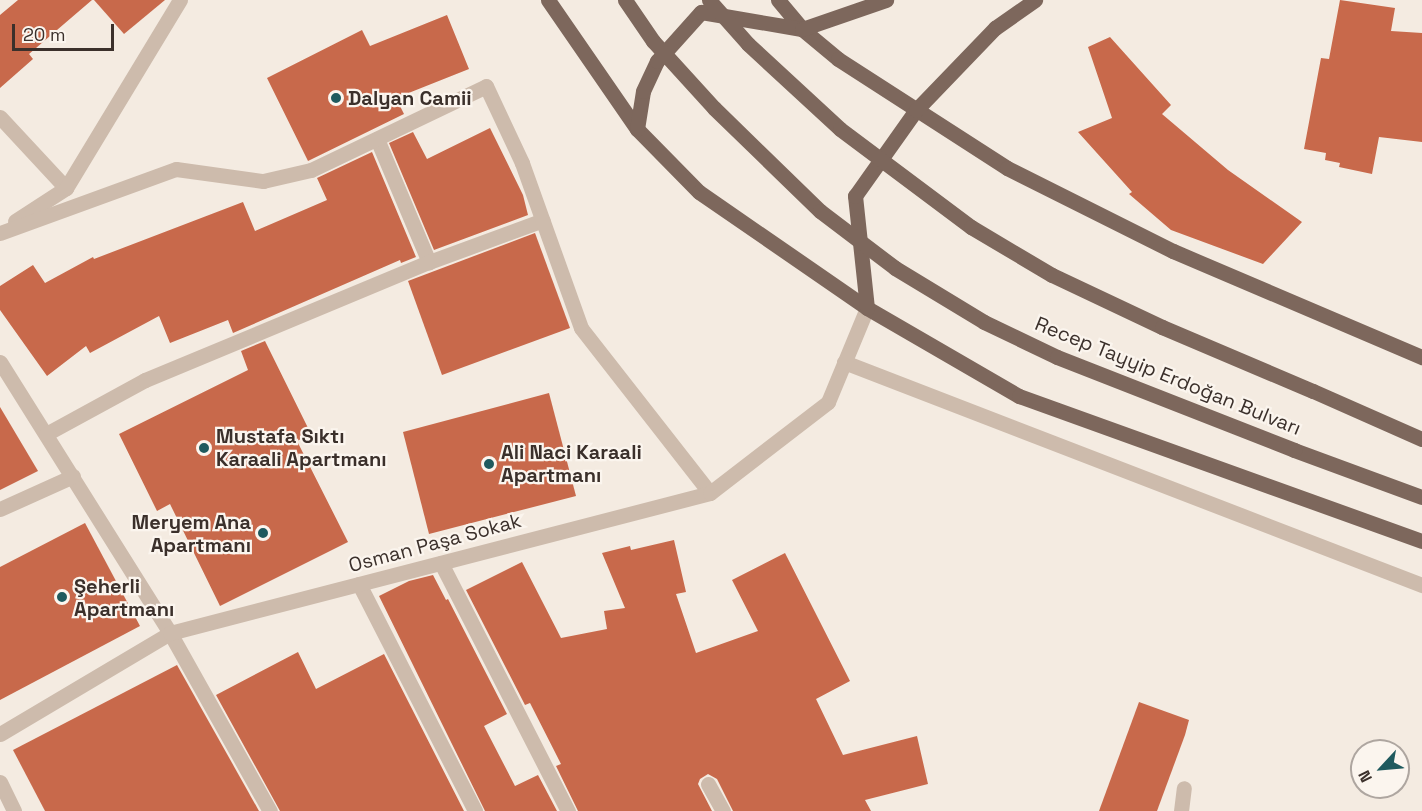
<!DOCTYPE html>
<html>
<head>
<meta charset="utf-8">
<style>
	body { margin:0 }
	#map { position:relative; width:1422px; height:811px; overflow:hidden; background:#f4ebe1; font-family:"Space Grotesk",sans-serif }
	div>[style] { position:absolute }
	.building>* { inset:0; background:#c8694b }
	.street>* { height:15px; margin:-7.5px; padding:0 7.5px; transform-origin:7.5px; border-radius:7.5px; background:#cdbbac }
	.primary>* { height:15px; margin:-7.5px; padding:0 7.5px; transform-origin:7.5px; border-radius:7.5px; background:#7d675c }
	.primary-bridge>* { height:15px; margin:-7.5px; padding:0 7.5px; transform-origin:7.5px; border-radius:7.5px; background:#7d675c }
	.dots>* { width:16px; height:16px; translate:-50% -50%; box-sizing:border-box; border:3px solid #fbf5ee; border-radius:50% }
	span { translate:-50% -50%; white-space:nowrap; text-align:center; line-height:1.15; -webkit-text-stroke:4.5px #fbf5ee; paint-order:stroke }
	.poi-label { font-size:20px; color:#3b302b; font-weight:700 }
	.left { translate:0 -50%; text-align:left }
	.right { translate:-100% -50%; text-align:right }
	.street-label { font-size:20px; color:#3b302b }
	.north { position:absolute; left:1350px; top:739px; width:60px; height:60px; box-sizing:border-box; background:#fbf5ee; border:2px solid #aea6a0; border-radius:50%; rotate:244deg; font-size:16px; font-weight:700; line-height:24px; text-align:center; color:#3b302b }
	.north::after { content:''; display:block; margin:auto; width:21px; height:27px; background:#1f5a5e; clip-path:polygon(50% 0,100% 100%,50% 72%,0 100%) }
	.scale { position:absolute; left:12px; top:24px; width:102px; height:27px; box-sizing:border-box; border:3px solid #3b302b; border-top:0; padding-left:8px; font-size:18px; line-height:21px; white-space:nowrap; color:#3b302b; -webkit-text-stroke:4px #fbf5ee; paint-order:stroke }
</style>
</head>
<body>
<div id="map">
	<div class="building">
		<div style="clip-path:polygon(18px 0,92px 0,29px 54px,33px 59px,0 88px,0 15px)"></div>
		<div style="clip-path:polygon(94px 0,165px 0,124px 34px)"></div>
		<div style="clip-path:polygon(1340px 0,1395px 8px,1391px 31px,1422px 33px,1422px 142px,1379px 137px,1372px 174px,1339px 167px,1340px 163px,1325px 160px,1326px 153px,1304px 149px,1321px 58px,1329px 59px)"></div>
		<div style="clip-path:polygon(447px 15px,469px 69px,396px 98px,404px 114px,308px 161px,267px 78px,362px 30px,370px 46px)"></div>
		<div style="clip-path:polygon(1110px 37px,1171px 105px,1162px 114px,1228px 170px,1302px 222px,1263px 264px,1171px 230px,1129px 194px,1132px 192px,1078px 132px,1112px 118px,1088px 47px)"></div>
		<div style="clip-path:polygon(490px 128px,523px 195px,528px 215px,434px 250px,389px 143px,413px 132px,427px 159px)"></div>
		<div style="clip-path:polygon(372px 152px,416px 257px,401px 263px,400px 260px,233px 333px,228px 320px,170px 343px,159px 316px,90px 353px,86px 346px,47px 376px,0 310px,0 286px,33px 265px,45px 283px,93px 257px,94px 259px,243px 202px,255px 231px,327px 200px,317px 178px)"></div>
		<div style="clip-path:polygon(535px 233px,570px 328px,442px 375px,408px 281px)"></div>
		<div style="clip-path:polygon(265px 341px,311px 434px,297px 441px,348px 542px,220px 606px,170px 504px,157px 511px,119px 434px,248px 370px,241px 351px)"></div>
		<div style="clip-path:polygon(549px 393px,576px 496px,429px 534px,403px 432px)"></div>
		<div style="clip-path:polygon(0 407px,38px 471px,0 490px)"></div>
		<div style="clip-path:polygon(85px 523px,140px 626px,0 700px,0 567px)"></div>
		<div style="clip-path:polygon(674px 540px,686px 592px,676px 594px,696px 653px,758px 631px,732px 580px,785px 553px,850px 681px,816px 699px,843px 755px,917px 736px,928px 784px,865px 800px,871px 811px,733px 811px,717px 779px,708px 774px,700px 779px,698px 784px,712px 811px,578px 811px,556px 766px,561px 764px,530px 703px,525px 705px,466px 590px,522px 562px,561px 638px,607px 629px,604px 611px,625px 608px,602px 553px,630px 546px,631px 550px)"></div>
		<div style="clip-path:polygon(433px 575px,446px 600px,448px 599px,507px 714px,484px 726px,515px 786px,538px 775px,557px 811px,485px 811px,379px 596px,409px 581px)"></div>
		<div style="clip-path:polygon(298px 652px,316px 689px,384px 654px,464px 811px,280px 811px,216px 695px)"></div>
		<div style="clip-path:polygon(177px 665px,259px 811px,45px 811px,13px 750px)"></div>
		<div style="clip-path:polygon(1139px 702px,1189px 720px,1185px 735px,1157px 811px,1099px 811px)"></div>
	</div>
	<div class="street">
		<div style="left:0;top:117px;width:97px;rotate:47.1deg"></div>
		<div style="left:377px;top:139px;width:134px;rotate:67.1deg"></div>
		<div style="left:429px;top:262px;width:121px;rotate:-20.2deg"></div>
		<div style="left:15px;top:221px;width:61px;rotate:-32.9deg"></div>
		<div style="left:66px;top:188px;width:220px;rotate:-58.8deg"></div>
		<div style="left:0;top:233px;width:187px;rotate:-20deg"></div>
		<div style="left:176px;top:169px;width:88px;rotate:7.9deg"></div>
		<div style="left:263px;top:181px;width:49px;rotate:-12.9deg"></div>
		<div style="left:311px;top:170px;width:194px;rotate:-25.6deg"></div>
		<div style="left:486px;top:86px;width:85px;rotate:64.9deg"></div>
		<div style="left:522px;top:163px;width:175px;rotate:70.3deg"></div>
		<div style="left:581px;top:328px;width:209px;rotate:52deg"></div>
		<div style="left:0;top:362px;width:320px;rotate:57.9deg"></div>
		<div style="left:170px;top:633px;width:204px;rotate:60.7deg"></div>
		<div style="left:844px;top:362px;width:620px;rotate:21.1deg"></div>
		<div style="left:46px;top:434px;width:113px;rotate:-28.6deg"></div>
		<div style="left:145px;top:380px;width:308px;rotate:-22.6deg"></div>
		<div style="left:0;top:509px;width:80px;rotate:-24.3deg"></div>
		<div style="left:441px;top:563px;width:279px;rotate:62.9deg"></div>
		<div style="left:359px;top:584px;width:255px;rotate:62.9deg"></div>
		<div style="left:0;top:734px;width:198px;rotate:-30.7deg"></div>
		<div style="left:170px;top:633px;width:558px;rotate:-14.53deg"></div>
		<div style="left:710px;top:493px;width:149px;rotate:-37.6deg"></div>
		<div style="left:828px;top:402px;width:102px;rotate:-67.5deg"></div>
		<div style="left:0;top:782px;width:32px;rotate:64deg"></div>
		<div style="left:708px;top:784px;width:31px;rotate:61deg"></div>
		<div style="left:1181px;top:811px;width:23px;rotate:-83deg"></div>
	</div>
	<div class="primary">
		<div style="left:548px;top:0;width:157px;rotate:55.4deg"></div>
		<div style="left:637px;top:129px;width:88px;rotate:45.5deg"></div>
		<div style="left:699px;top:192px;width:204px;rotate:34.6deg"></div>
		<div style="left:867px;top:308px;width:176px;rotate:30.1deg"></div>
		<div style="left:1019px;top:396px;width:428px;rotate:19.8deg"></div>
		<div style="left:778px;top:0;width:38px;rotate:50deg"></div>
		<div style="left:802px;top:29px;width:47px;rotate:39.8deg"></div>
		<div style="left:838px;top:59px;width:201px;rotate:32.8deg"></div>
		<div style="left:1007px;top:168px;width:186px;rotate:26.6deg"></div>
		<div style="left:1173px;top:251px;width:271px;rotate:23.1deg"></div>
		<div style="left:637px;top:129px;width:38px;rotate:-81deg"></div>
		<div style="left:643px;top:91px;width:33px;rotate:-65deg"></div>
		<div style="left:657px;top:61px;width:66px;rotate:-48.1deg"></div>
		<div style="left:701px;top:12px;width:102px;rotate:9.6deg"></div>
		<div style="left:802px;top:29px;width:89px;rotate:-19deg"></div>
		<div style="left:867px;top:308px;width:113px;rotate:-96.1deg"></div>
		<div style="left:855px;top:196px;width:105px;rotate:-54.7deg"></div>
		<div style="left:916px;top:110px;width:114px;rotate:-46.1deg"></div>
		<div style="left:995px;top:28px;width:49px;rotate:-35deg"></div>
		<div style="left:1313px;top:391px;width:119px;rotate:23.8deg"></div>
		<div style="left:1294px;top:450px;width:136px;rotate:20.2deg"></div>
	</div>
	<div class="primary-bridge">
		<div style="left:625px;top:0;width:50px;rotate:55.7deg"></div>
		<div style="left:653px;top:41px;width:91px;rotate:47.7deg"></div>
		<div style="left:714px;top:108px;width:148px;rotate:44.2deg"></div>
		<div style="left:820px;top:211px;width:94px;rotate:37.2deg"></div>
		<div style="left:895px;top:268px;width:104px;rotate:31.2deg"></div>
		<div style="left:984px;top:322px;width:81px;rotate:25.6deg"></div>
		<div style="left:1057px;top:357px;width:255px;rotate:21.4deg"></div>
		<div style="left:709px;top:0;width:59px;rotate:48.4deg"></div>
		<div style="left:748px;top:44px;width:125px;rotate:42.7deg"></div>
		<div style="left:840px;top:129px;width:164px;rotate:36.8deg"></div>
		<div style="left:971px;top:227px;width:94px;rotate:30.7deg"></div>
		<div style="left:1052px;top:275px;width:122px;rotate:25.3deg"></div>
		<div style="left:1162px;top:327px;width:164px;rotate:23deg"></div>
	</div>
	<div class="dots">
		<div style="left:336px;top:98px;background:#1f5a5e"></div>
		<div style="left:204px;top:448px;background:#1f5a5e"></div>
		<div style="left:489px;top:464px;background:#1f5a5e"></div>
		<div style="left:263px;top:533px;background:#1f5a5e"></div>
		<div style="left:62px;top:597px;background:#1f5a5e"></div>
	</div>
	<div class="poi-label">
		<span class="left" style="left:348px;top:98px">Dalyan Camii</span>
		<span class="left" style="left:216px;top:448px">Mustafa Sıktı<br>Karaali Apartmanı</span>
		<span class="left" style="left:501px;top:464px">Ali Naci Karaali<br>Apartmanı</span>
		<span class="right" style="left:251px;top:534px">Meryem Ana<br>Apartmanı</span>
		<span class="left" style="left:74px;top:598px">Şeherli<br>Apartmanı</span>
	</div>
	<div class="street-label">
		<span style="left:1168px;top:376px;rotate:22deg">Recep Tayyip Erdoğan Bulvarı</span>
		<span style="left:435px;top:543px;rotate:-15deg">Osman Paşa Sokak</span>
	</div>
	<div class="north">N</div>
	<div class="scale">20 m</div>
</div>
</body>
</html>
